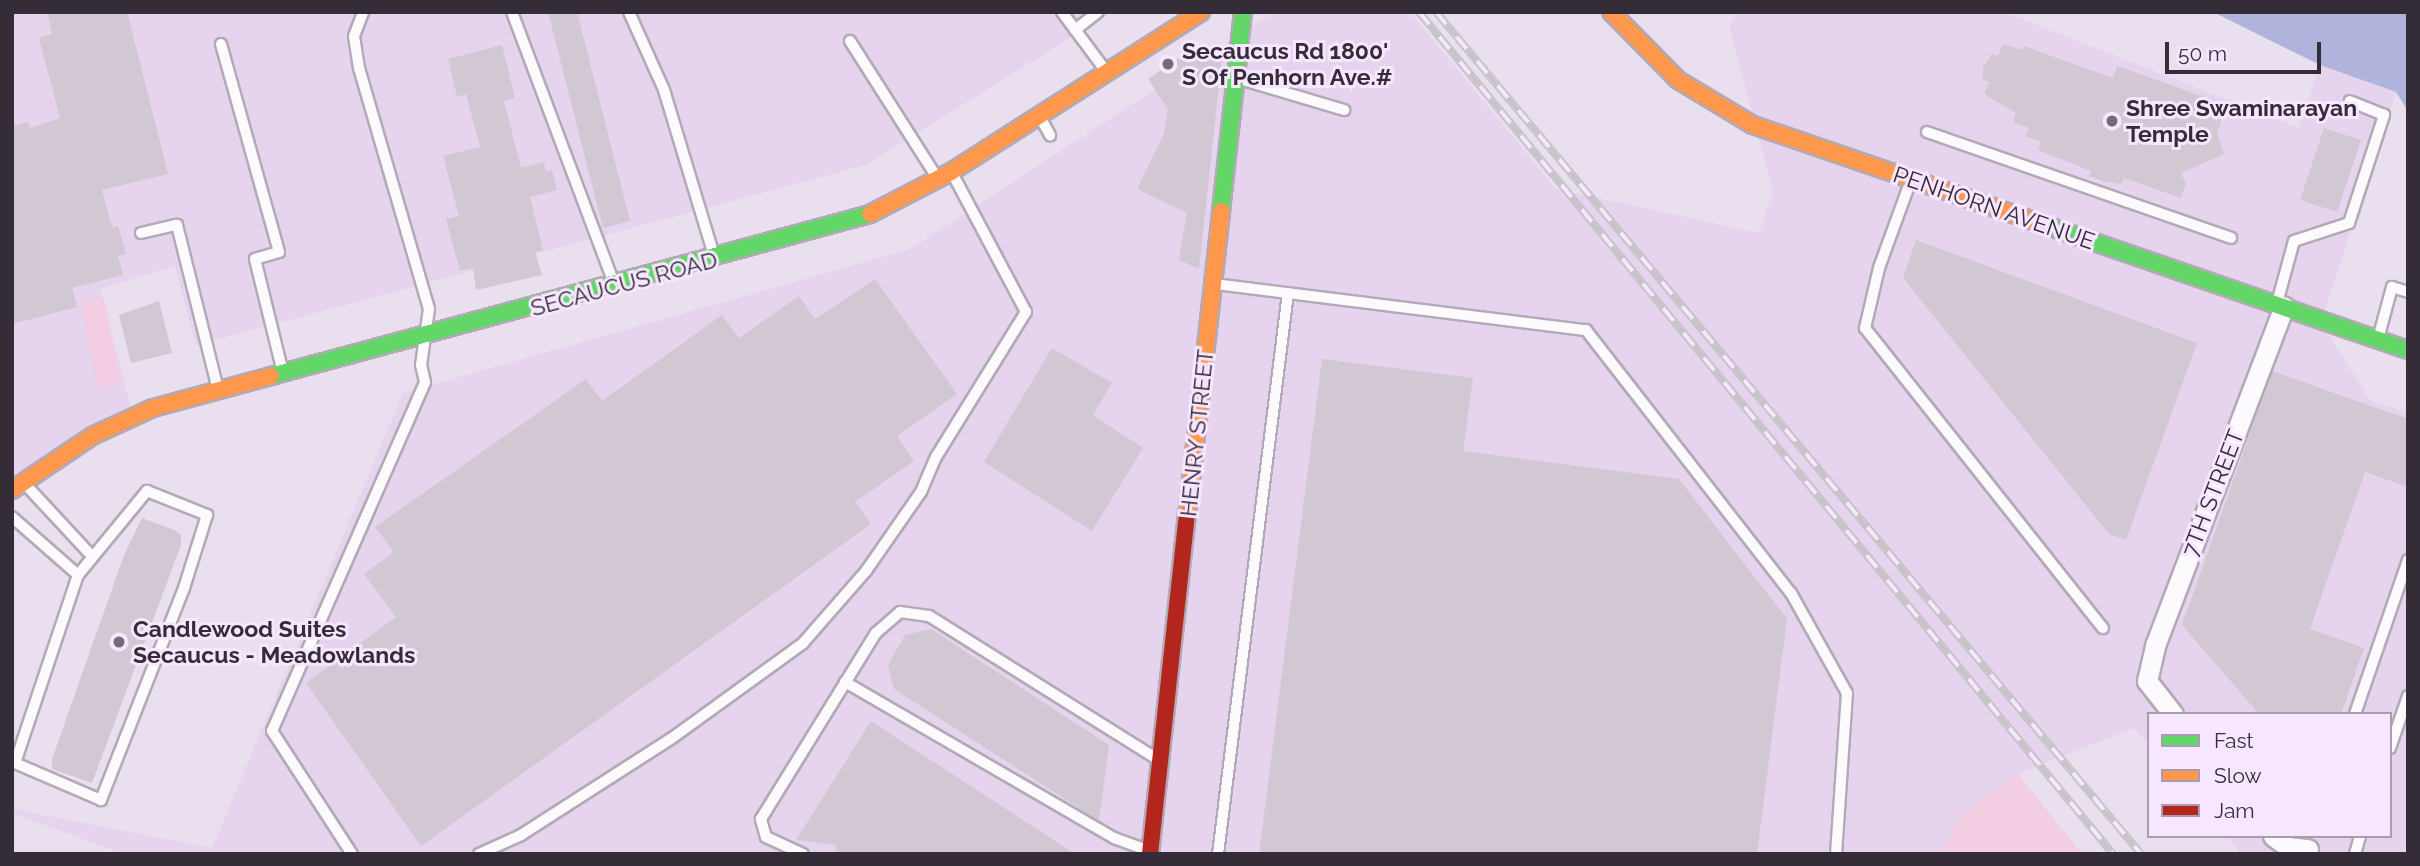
<!DOCTYPE html>
<html>
<head>
<meta charset="utf-8">
<style>
	body { margin:0 }
	#map { position:relative; width:2420px; height:866px; overflow:hidden; background:#eadfef; font-family:Raleway,sans-serif }
	div>[style] { position:absolute }
	.built>* { inset:0; background:#e6d3ee }
	.green>* { inset:0; background:#f3cde2 }
	.water>* { inset:0; background:#b0b3dc }
	.building>* { inset:0; background:#d2c8d3 }
	.roads { filter:drop-shadow(2px 0 #b2aab6) drop-shadow(-2px 0 #b2aab6) drop-shadow(0 2px #b2aab6) drop-shadow(0 -2px #b2aab6) }
	.lane>* { height:10px; margin:-5px; padding:0 5px; transform-origin:5px; border-radius:5px; background:#fcfafd }
	.street>* { height:19px; margin:-9.5px; padding:0 9.5px; transform-origin:9.5px; border-radius:9.5px; background:#fcfafd }
	.fast>* { height:16px; margin:-8px; padding:0 8px; transform-origin:8px; border-radius:8px; background:#63d668 }
	.slow>* { height:16px; margin:-8px; padding:0 8px; transform-origin:8px; border-radius:8px; background:#ff974d }
	.jam>* { height:16px; margin:-8px; padding:0 8px; transform-origin:8px; border-radius:8px; background:#b3261e }
	.rail>* { height:8px; margin-top:-4px; transform-origin:0; background:repeating-linear-gradient(90deg,#f7e6ff 0 16px,#c6c4c8 0 32px); box-sizing:border-box; border-block:2px solid #c6c4c8 }
	.dots>* { width:19px; height:19px; translate:-50% -50%; box-sizing:border-box; border:4px solid #f7e6ff; border-radius:50% }
	span { translate:-50% -50%; white-space:nowrap; text-align:center; line-height:1.15; -webkit-text-stroke:6px #f7e6ff; paint-order:stroke }
	.poi-label { font-size:23px; color:#342c37; font-weight:700 }
	.left { translate:0 -50%; text-align:left }
	.street-label { font-size:23px; color:#342c37 }
	.frame { position:absolute; inset:0; border:14px solid #342c37; pointer-events:none }
	.legend { position:absolute; left:2147px; top:712px; width:245px; height:126px; box-sizing:border-box; background:#f7e6ff; border:2px solid #a99caf; margin:0; padding:9px 12px; list-style:none; font-size:21px; color:#342c37 }
	.legend li { display:flex; align-items:center; gap:14px; height:35px }
	.legend b { width:35px; border:2px solid #a99caf }
	.scale { position:absolute; left:2165px; top:42px; width:156px; height:32px; box-sizing:border-box; border:4px solid #342c37; border-top:0; padding-left:9px; font-size:21px; line-height:24px; white-space:nowrap; color:#342c37; -webkit-text-stroke:5px #f7e6ff; paint-order:stroke }
</style>
</head>
<body>
<div id="map">
	<div class="built">
		<div style="clip-path:polygon(12px 12px,1112px 12px,866px 165px,196px 345px,175px 266px,100px 289px,132px 412px,12px 475px)"></div>
		<div style="clip-path:polygon(1274px 12px,1410px 12px,1556px 189px,1759px 233px,1773px 191px,1729px 26px,1738px 12px,2004px 12px,2299px 128px,2320px 65px,2396px 92px,2321px 323px,2370px 400px,2408px 413px,2408px 854px,2241px 854px,2226px 836px,2390px 836px,2390px 714px,2149px 714px,2149px 745px,2134px 728px,2018px 774px,1962px 814px,1939px 854px,124px 854px,12px 813px,12px 809px,212px 848px,403px 393px,910px 249px)"></div>
	</div>
	<div class="green">
		<div style="clip-path:polygon(104px 298px,121px 382px,97px 387px,81px 303px)"></div>
		<div style="clip-path:polygon(2018px 774px,2082px 854px,1939px 854px,1962px 814px)"></div>
	</div>
	<div class="water">
		<div style="clip-path:polygon(2213px 12px,2408px 12px,2408px 111px,2396px 92px,2320px 65px)"></div>
	</div>
	<div class="building">
		<div style="clip-path:polygon(47px 12px,127px 12px,168px 174px,102px 190px,112px 228px,118px 226px,126px 254px,118px 256px,123px 275px,72px 288px,77px 307px,12px 324px,12px 126px,28px 122px,30px 128px,60px 118px,39px 38px,52px 34px)"></div>
		<div style="clip-path:polygon(548px 12px,577px 12px,630px 221px,603px 228px)"></div>
		<div style="clip-path:polygon(2003px 44px,2023px 50px,2024px 46px,2113px 78px,2117px 66px,2227px 105px,2217px 134px,2224px 154px,2181px 173px,2186px 184px,2181px 198px,2124px 178px,2121px 184px,2103px 181px,2089px 176px,2091px 171px,2038px 150px,2041px 142px,2025px 136px,2029px 128px,2013px 122px,2016px 113px,1984px 94px,1989px 82px,1983px 80px,1983px 67px,1992px 54px,1998px 56px)"></div>
		<div style="clip-path:polygon(502px 45px,515px 98px,504px 101px,521px 168px,544px 162px,546px 172px,552px 170px,557px 190px,530px 197px,543px 250px,535px 252px,542px 275px,476px 290px,473px 268px,460px 271px,446px 219px,459px 216px,443px 156px,480px 147px,466px 94px,457px 97px,448px 59px)"></div>
		<div style="clip-path:polygon(1194px 47px,1222px 57px,1199px 269px,1179px 260px,1187px 213px,1137px 189px,1164px 134px,1168px 109px,1148px 79px)"></div>
		<div style="clip-path:polygon(2324px 128px,2361px 140px,2337px 212px,2300px 200px)"></div>
		<div style="clip-path:polygon(1916px 240px,2197px 343px,2126px 540px,2109px 534px,1903px 278px)"></div>
		<div style="clip-path:polygon(875px 279px,957px 394px,897px 436px,914px 461px,855px 502px,871px 524px,421px 846px,306px 683px,396px 617px,364px 574px,394px 552px,375px 527px,586px 379px,602px 401px,722px 315px,739px 338px,799px 296px,815px 319px)"></div>
		<div style="clip-path:polygon(159px 301px,172px 353px,131px 363px,119px 315px)"></div>
		<div style="clip-path:polygon(1052px 348px,1112px 383px,1093px 415px,1143px 448px,1092px 531px,984px 462px)"></div>
		<div style="clip-path:polygon(1322px 359px,1473px 378px,1463px 451px,1679px 479px,1787px 619px,1757px 854px,1259px 854px)"></div>
		<div style="clip-path:polygon(2272px 371px,2408px 419px,2408px 487px,2365px 472px,2310px 629px,2364px 648px,2341px 714px,2259px 714px,2182px 625px)"></div>
		<div style="clip-path:polygon(142px 518px,174px 530px,181px 535px,181px 545px,92px 783px,52px 769px,52px 759px,124px 555px)"></div>
		<div style="clip-path:polygon(931px 629px,1109px 745px,1099px 821px,894px 689px,888px 665px,905px 635px)"></div>
		<div style="clip-path:polygon(871px 721px,1075px 854px,836px 854px,836px 845px,796px 840px)"></div>
	</div>
	<div class="roads">
		<div class="lane">
			<div style="left:512px;top:12px;width:290px;rotate:69.4deg"></div>
			<div style="left:629px;top:12px;width:85px;rotate:65.8deg"></div>
			<div style="left:664px;top:90px;width:173px;rotate:73.2deg"></div>
			<div style="left:1062px;top:12px;width:72px;rotate:53.4deg"></div>
			<div style="left:1075px;top:30px;width:29px;rotate:-38deg"></div>
			<div style="left:850px;top:41px;width:160px;rotate:57.5deg"></div>
			<div style="left:221px;top:44px;width:216px;rotate:74.4deg"></div>
			<div style="left:279px;top:252px;width:25px;rotate:164deg"></div>
			<div style="left:255px;top:259px;width:117px;rotate:76.2deg"></div>
			<div style="left:1236px;top:78px;width:113px;rotate:16.5deg"></div>
			<div style="left:1040px;top:117px;width:21px;rotate:61deg"></div>
			<div style="left:1927px;top:132px;width:322px;rotate:19.2deg"></div>
			<div style="left:1911px;top:180px;width:94px;rotate:110deg"></div>
			<div style="left:1879px;top:268px;width:62px;rotate:103.1deg"></div>
			<div style="left:1865px;top:328px;width:383px;rotate:51.6deg"></div>
			<div style="left:141px;top:233px;width:37px;rotate:-13deg"></div>
			<div style="left:177px;top:225px;width:169px;rotate:76deg"></div>
			<div style="left:1215px;top:284px;width:374px;rotate:7.1deg"></div>
			<div style="left:1586px;top:330px;width:333px;rotate:52.1deg"></div>
			<div style="left:1791px;top:593px;width:115px;rotate:60.8deg"></div>
			<div style="left:1847px;top:693px;width:161px;rotate:93.9deg"></div>
			<div style="left:2277px;top:303px;width:64px;rotate:-74.7deg"></div>
			<div style="left:2294px;top:241px;width:58px;rotate:-18.1deg"></div>
			<div style="left:2349px;top:223px;width:114px;rotate:-72deg"></div>
			<div style="left:2384px;top:115px;width:37px;rotate:-158deg"></div>
			<div style="left:2378px;top:339px;width:54px;rotate:-74.9deg"></div>
			<div style="left:2392px;top:287px;width:17px;rotate:17deg"></div>
			<div style="left:25px;top:484px;width:97px;rotate:47.1deg"></div>
			<div style="left:147px;top:491px;width:65px;rotate:21.8deg"></div>
			<div style="left:207px;top:515px;width:77px;rotate:107.5deg"></div>
			<div style="left:184px;top:588px;width:228px;rotate:111.4deg"></div>
			<div style="left:101px;top:800px;width:94px;rotate:-156.7deg"></div>
			<div style="left:15px;top:763px;width:198px;rotate:-71.5deg"></div>
			<div style="left:78px;top:575px;width:109px;rotate:-50.6deg"></div>
			<div style="left:12px;top:517px;width:88px;rotate:41.3deg"></div>
			<div style="left:845px;top:682px;width:311px;rotate:30.1deg"></div>
			<div style="left:1114px;top:838px;width:38px;rotate:20deg"></div>
			<div style="left:2355px;top:714px;width:163px;rotate:-71deg"></div>
			<div style="left:2390px;top:748px;width:55px;rotate:-70.9deg"></div>
			<div style="left:352px;top:854px;width:147px;rotate:-123deg"></div>
			<div style="left:272px;top:731px;width:381px;rotate:-66.3deg"></div>
			<div style="left:425px;top:382px;width:17px;rotate:-103deg"></div>
			<div style="left:421px;top:365px;width:57px;rotate:-81.9deg"></div>
			<div style="left:429px;top:309px;width:251px;rotate:-106.2deg"></div>
			<div style="left:359px;top:68px;width:32px;rotate:-99deg"></div>
			<div style="left:354px;top:36px;width:26px;rotate:-69deg"></div>
			<div style="left:479px;top:854px;width:46px;rotate:-24.3deg"></div>
			<div style="left:521px;top:835px;width:179px;rotate:-32.7deg"></div>
			<div style="left:672px;top:738px;width:162px;rotate:-35.9deg"></div>
			<div style="left:803px;top:643px;width:96px;rotate:-48.8deg"></div>
			<div style="left:866px;top:571px;width:96px;rotate:-55.2deg"></div>
			<div style="left:921px;top:492px;width:38px;rotate:-67deg"></div>
			<div style="left:936px;top:457px;width:171px;rotate:-58.2deg"></div>
			<div style="left:1026px;top:312px;width:157px;rotate:-118deg"></div>
			<div style="left:803px;top:854px;width:41px;rotate:-155.3deg"></div>
			<div style="left:766px;top:837px;width:19px;rotate:-106deg"></div>
			<div style="left:761px;top:819px;width:219px;rotate:-58.3deg"></div>
			<div style="left:876px;top:633px;width:32px;rotate:-41deg"></div>
			<div style="left:900px;top:612px;width:29px;rotate:8deg"></div>
			<div style="left:929px;top:616px;width:269px;rotate:32.1deg"></div>
			<div style="left:1218px;top:854px;width:565px;rotate:-82.89deg"></div>
			<div style="left:2355px;top:854px;width:19px;rotate:-74deg"></div>
		</div>
		<div class="street">
			<div style="left:2173px;top:714px;width:42px;rotate:-128.2deg"></div>
			<div style="left:2147px;top:681px;width:39px;rotate:-77deg"></div>
			<div style="left:2156px;top:643px;width:360px;rotate:-69.2deg"></div>
			<div style="left:2273px;top:836px;width:19px;rotate:36deg"></div>
			<div style="left:2288px;top:847px;width:20px;rotate:6deg"></div>
		</div>
		<div class="fast">
			<div style="left:1221px;top:211px;width:200px;rotate:-83.7deg"></div>
			<div style="left:2039px;top:223px;width:390px;rotate:19deg"></div>
			<div style="left:271px;top:376px;width:621px;rotate:-15.13deg"></div>
		</div>
		<div class="slow">
			<div style="left:1611px;top:12px;width:95px;rotate:45.4deg"></div>
			<div style="left:1678px;top:80px;width:87px;rotate:31deg"></div>
			<div style="left:1753px;top:125px;width:302px;rotate:18.9deg"></div>
			<div style="left:870px;top:214px;width:91px;rotate:-27.4deg"></div>
			<div style="left:951px;top:172px;width:297px;rotate:-32.6deg"></div>
			<div style="left:12px;top:490px;width:97px;rotate:-34deg"></div>
			<div style="left:92px;top:436px;width:67px;rotate:-24.7deg"></div>
			<div style="left:153px;top:408px;width:122px;rotate:-15.2deg"></div>
			<div style="left:1187px;top:516px;width:307px;rotate:-83.6deg"></div>
		</div>
		<div class="jam">
			<div style="left:1150px;top:854px;width:340px;rotate:-83.8deg"></div>
		</div>
	</div>
	<div class="rail">
		<div style="left:1419px;top:12px;width:1091px;rotate:50.5deg"></div>
		<div style="left:1436px;top:12px;width:1098px;rotate:50.06deg"></div>
	</div>
	<div class="dots">
		<div style="left:1168px;top:64px;background:#746b77"></div>
		<div style="left:2112px;top:121px;background:#746b77"></div>
		<div style="left:119px;top:642px;background:#746b77"></div>
	</div>
	<div class="poi-label">
		<span class="left" style="left:1182px;top:64px">Secaucus Rd 1800'<br>S Of Penhorn Ave.#</span>
		<span class="left" style="left:2126px;top:121px">Shree Swaminarayan<br>Temple</span>
		<span class="left" style="left:133px;top:642px">Candlewood Suites<br>Secaucus - Meadowlands</span>
	</div>
	<div class="street-label">
		<span style="left:1994px;top:208px;rotate:19deg">PENHORN AVENUE</span>
		<span style="left:624px;top:284px;rotate:-15deg">SECAUCUS ROAD</span>
		<span style="left:1197px;top:433px;rotate:-84deg">HENRY STREET</span>
		<span style="left:2213px;top:493px;rotate:-69deg">7TH STREET</span>
	</div>
	<div class="frame"></div>
	<ul class="legend">
	<li><b style="height:9px;background:#63d668"></b>Fast</li>
	<li><b style="height:9px;background:#ff974d"></b>Slow</li>
	<li><b style="height:9px;background:#b3261e"></b>Jam</li>
	</ul>
	<div class="scale">50 m</div>
</div>
</body>
</html>
